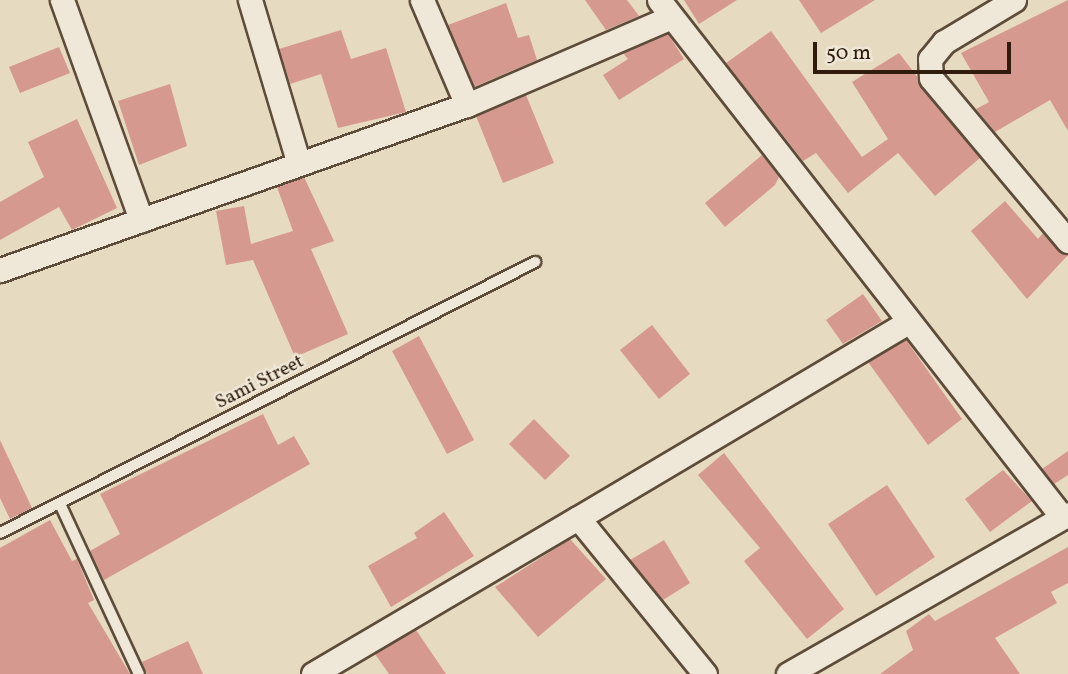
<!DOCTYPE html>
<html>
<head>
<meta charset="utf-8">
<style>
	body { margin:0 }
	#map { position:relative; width:1068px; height:674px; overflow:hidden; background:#e6dac1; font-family:Vollkorn,serif }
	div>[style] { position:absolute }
	.building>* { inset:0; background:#d6998f }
	.roads { filter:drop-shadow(2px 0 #5d4c39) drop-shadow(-2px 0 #5d4c39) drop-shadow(0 2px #5d4c39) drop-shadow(0 -2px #5d4c39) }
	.service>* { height:10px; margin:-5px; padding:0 5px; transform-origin:5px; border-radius:5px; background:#efe7d7 }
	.minor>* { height:23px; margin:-11.5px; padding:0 11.5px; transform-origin:11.5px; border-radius:11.5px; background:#efe7d7 }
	span { translate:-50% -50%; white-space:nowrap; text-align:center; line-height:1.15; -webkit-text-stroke:5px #efe7d7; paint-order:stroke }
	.street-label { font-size:19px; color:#2f1c0c }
	.scale { position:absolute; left:813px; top:42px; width:198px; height:32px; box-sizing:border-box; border:4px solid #2f1c0c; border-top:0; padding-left:9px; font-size:21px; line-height:24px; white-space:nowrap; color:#2f1c0c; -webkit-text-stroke:5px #efe7d7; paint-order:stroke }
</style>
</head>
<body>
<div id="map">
	<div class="building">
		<div style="clip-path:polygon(585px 0,627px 0,639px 16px,606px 30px)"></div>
		<div style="clip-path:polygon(684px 0,737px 0,699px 24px)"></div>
		<div style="clip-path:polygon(799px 0,875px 0,821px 33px)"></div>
		<div style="clip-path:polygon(1068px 0,1068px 131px,1050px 100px,995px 132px,976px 109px,989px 102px,961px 53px)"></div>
		<div style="clip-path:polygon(506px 3px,518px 38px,529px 35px,537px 60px,474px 87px,448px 25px)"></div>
		<div style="clip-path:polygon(341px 30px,351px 59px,386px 48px,406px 112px,338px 128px,321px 74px,290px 84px,279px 49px)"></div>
		<div style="clip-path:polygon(771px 31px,862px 157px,888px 139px,852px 82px,899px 53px,980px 158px,935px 196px,898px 153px,848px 193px,816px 153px,803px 161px,726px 63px)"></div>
		<div style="clip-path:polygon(668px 34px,684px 59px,619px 100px,603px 75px,628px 59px,623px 53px)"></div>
		<div style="clip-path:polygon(59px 47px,70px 73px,20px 93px,9px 67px)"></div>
		<div style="clip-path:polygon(170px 84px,187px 146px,139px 165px,118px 101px)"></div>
		<div style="clip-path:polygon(526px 95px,554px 163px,503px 183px,476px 116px)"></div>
		<div style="clip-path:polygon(77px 119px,117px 208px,72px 230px,59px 207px,0 240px,0 202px,44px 177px,28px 142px)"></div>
		<div style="clip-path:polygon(762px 155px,779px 177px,775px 185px,725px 227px,705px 203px)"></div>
		<div style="clip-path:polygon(304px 177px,334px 241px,311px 249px,348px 334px,295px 357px,253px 260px,226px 265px,216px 211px,244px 206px,251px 244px,293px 231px,277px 187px)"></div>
		<div style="clip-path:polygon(1005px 201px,1038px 239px,1043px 233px,1068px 255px,1027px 299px,971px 231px)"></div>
		<div style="clip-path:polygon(863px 294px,882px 321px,843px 344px,826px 320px)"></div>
		<div style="clip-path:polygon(652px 325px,690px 374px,659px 399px,620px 350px)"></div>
		<div style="clip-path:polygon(419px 336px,474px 440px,447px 454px,392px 351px)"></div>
		<div style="clip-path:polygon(906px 340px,962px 419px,928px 445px,868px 362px)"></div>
		<div style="clip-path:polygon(263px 414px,278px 445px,294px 436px,310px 464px,104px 580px,90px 551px,120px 534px,100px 494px)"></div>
		<div style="clip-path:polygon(534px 419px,570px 456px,545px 480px,509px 444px)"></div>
		<div style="clip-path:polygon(0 440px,32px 508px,10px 519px,0 498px)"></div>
		<div style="clip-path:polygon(1068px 451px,1068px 475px,1054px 484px,1042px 469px)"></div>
		<div style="clip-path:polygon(724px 453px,844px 609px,807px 639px,744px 561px,760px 548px,698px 475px)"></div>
		<div style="clip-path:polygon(1003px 470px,1032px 501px,990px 532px,965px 499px)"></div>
		<div style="clip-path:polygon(887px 485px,935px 557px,876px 596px,828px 524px)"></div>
		<div style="clip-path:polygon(444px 512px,474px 556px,391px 607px,368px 566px,417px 538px,414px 533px)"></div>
		<div style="clip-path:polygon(50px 520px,72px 561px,77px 559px,94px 600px,88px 603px,130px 674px,0 674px,0 548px)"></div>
		<div style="clip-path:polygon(570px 539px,606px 579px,538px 637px,495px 587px)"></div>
		<div style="clip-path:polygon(664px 540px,690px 583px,663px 600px,630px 560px)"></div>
		<div style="clip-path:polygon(1068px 547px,1068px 583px,1051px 592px,1057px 603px,995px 638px,1020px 674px,880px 674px,913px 650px,906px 631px,929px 614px,935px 621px)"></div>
		<div style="clip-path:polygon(416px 630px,446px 674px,389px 674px,375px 654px)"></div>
		<div style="clip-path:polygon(188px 641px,203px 674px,147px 674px,142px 662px)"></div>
	</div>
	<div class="roads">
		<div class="service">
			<div style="left:60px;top:504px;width:187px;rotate:65.1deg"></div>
			<div style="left:0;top:533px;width:600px;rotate:-26.86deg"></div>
		</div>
		<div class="minor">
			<div style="left:62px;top:0;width:234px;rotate:70.2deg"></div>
			<div style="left:250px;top:0;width:171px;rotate:73.4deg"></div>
			<div style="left:422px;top:0;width:114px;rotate:66.8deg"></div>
			<div style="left:659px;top:0;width:656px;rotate:52.06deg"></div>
			<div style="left:1014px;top:0;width:82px;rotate:149deg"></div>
			<div style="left:944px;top:42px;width:22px;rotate:129deg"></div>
			<div style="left:930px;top:59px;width:19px;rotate:87deg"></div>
			<div style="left:931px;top:78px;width:213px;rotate:50deg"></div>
			<div style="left:0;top:270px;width:495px;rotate:-19.5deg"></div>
			<div style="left:467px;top:105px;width:222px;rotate:-23.3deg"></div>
			<div style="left:313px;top:674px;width:308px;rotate:-30.5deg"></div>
			<div style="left:705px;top:674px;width:201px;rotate:-129.1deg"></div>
			<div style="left:578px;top:518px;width:382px;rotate:-30.7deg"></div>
			<div style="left:788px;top:674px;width:322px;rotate:-29.7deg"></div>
		</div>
	</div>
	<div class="street-label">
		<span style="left:260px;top:383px;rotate:-27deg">Sami Street</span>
	</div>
	<div class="scale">50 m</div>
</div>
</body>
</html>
